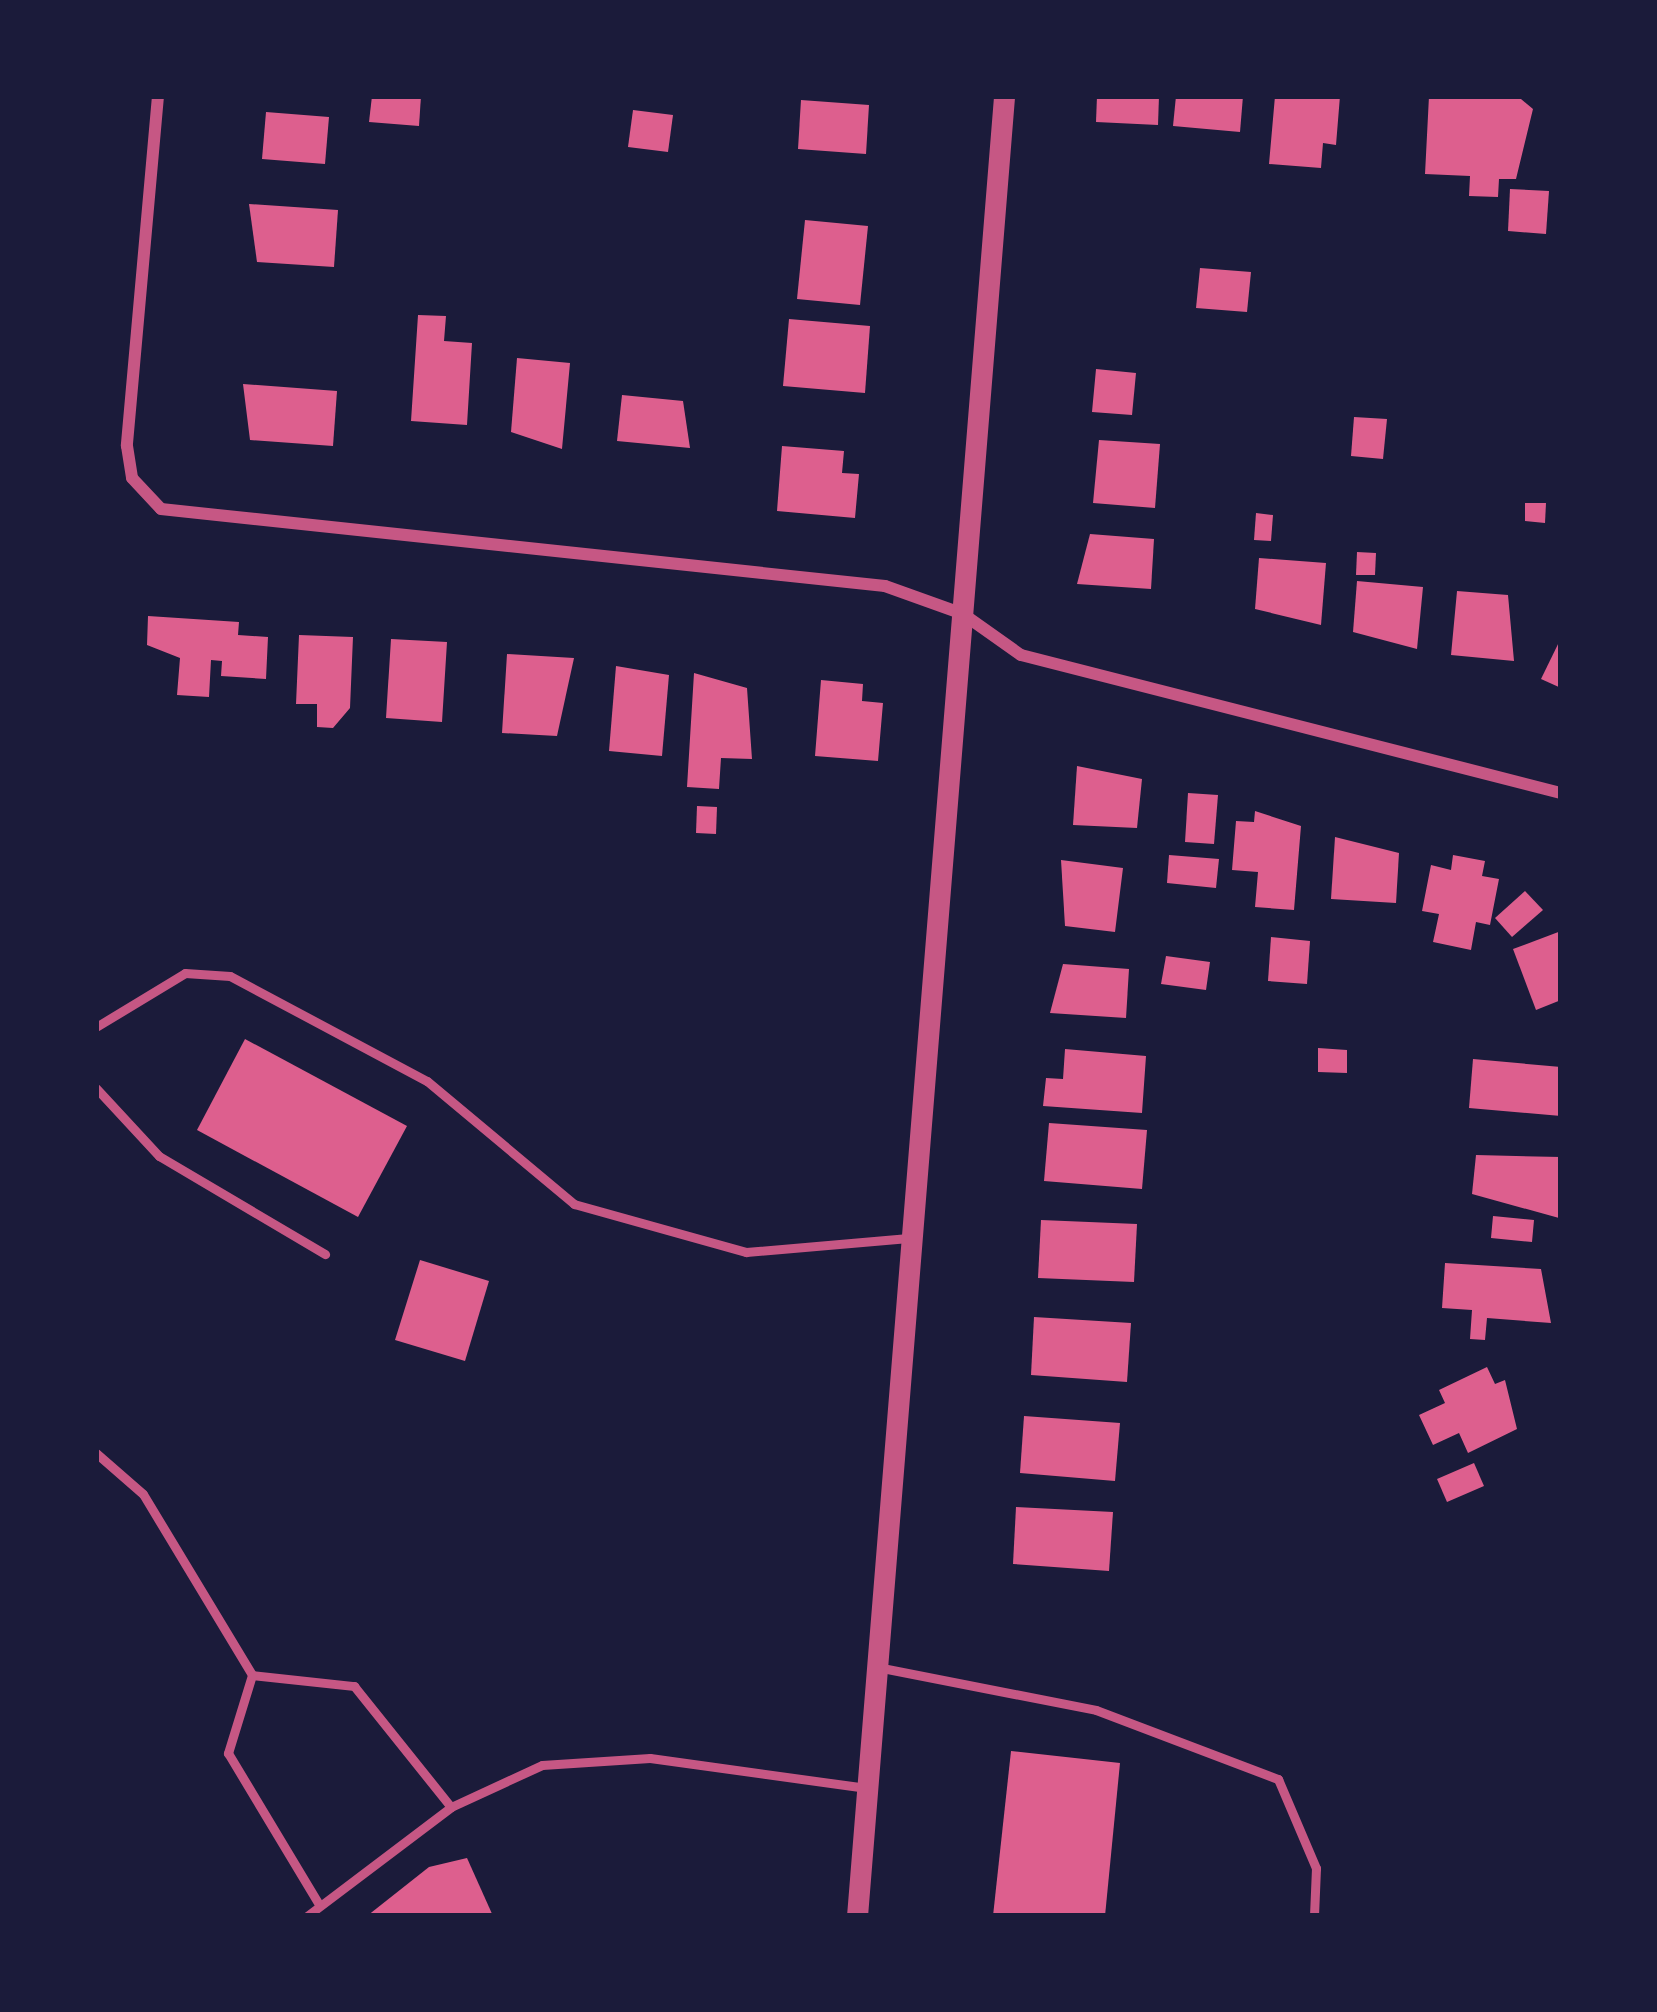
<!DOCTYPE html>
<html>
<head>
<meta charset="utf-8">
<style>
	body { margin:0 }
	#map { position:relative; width:1657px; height:2012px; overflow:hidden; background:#1b1b3a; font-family:"Public Sans",sans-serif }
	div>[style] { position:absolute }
	.building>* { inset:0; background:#dd5f8e }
	.service>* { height:9px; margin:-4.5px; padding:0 4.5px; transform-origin:4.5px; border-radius:4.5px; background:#c65784 }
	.minor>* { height:12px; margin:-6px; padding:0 6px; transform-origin:6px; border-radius:6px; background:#c65784 }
	.tertiary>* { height:21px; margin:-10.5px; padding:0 10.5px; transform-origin:10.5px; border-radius:10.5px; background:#c65784 }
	span { translate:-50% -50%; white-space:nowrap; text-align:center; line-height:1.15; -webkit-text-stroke:10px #1b1b3a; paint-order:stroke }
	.frame { position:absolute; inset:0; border:99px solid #1b1b3a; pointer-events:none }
</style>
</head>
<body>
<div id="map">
	<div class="building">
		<div style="clip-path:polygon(372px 96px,421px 96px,419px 126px,369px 122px)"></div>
		<div style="clip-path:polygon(1097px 96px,1159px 96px,1158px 125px,1096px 122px)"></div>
		<div style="clip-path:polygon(1176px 96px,1243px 96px,1240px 132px,1173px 126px)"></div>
		<div style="clip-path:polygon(1275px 96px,1340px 96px,1336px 145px,1323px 143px,1321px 168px,1269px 164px)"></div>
		<div style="clip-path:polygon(1429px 96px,1521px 99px,1533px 109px,1516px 179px,1499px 179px,1498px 197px,1469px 196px,1470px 176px,1425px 174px)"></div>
		<div style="clip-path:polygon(801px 100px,869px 105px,866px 154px,798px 149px)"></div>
		<div style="clip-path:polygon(633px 110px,673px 115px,668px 152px,628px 147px)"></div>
		<div style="clip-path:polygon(266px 112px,329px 117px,325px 164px,262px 159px)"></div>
		<div style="clip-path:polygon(1510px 189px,1549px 191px,1546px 234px,1508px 231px)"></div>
		<div style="clip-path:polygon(249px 204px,338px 210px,334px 267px,257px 262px)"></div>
		<div style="clip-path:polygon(805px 220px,868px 226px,860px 305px,797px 299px)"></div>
		<div style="clip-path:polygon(1200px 268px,1251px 272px,1247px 312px,1196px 308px)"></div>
		<div style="clip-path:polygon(418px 315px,446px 316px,444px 341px,472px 343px,467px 425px,411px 421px)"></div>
		<div style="clip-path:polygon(789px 319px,870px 326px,865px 393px,783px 386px)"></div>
		<div style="clip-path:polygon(517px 358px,570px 363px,562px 449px,511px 432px)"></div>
		<div style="clip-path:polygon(1096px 369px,1136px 373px,1132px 415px,1092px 412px)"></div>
		<div style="clip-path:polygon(243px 384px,337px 391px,333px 446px,250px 440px)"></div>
		<div style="clip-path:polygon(622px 395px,683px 401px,690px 448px,617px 441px)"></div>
		<div style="clip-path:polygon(1354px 417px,1387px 419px,1383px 459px,1351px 456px)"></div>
		<div style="clip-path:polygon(1099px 440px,1160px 444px,1155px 508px,1093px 503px)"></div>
		<div style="clip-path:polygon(782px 446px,844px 451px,842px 473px,859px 474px,855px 518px,777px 511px)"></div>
		<div style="clip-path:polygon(1525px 503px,1546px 503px,1545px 523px,1525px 521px)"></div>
		<div style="clip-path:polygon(1256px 513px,1273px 515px,1271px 541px,1254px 540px)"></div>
		<div style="clip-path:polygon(1090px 534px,1154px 539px,1151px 589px,1077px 584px)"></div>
		<div style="clip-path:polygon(1357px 552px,1376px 553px,1375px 575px,1356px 575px)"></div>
		<div style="clip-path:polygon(1259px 558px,1326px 563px,1321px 625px,1255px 609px)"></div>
		<div style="clip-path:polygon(1357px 581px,1423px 587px,1417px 649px,1353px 632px)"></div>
		<div style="clip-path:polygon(1457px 591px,1508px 595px,1514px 661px,1451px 655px)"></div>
		<div style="clip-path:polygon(148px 616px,239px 622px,238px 635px,268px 637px,266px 679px,221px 676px,222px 661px,211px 660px,209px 697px,177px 695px,180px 658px,147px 645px)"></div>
		<div style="clip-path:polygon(299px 635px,353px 637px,350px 708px,333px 728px,317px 727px,317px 704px,296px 704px)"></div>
		<div style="clip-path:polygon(1561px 638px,1561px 688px,1541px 679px)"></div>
		<div style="clip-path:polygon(391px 639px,447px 642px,442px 722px,386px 718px)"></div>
		<div style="clip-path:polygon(507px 654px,574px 658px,557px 736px,502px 733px)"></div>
		<div style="clip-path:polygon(616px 666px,669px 675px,662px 756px,609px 751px)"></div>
		<div style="clip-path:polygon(694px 673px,747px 688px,752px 759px,721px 758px,719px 789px,687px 787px)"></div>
		<div style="clip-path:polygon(821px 680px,863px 684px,862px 701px,883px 703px,878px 761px,815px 756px)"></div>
		<div style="clip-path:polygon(1077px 766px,1142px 779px,1137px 828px,1073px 825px)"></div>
		<div style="clip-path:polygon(1188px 793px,1218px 795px,1214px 844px,1185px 842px)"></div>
		<div style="clip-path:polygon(697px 806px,717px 807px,716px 834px,696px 833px)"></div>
		<div style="clip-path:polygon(1255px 811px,1301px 826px,1294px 910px,1255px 907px,1258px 872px,1232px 870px,1236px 821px,1254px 822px)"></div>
		<div style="clip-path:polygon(1335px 837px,1399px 853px,1396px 903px,1331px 899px)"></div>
		<div style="clip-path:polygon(1169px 855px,1219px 859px,1216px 888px,1167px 883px)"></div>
		<div style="clip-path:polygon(1453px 855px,1485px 861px,1482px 876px,1499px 879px,1490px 925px,1476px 922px,1471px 950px,1433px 942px,1439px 914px,1422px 911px,1431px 865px,1451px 870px)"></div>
		<div style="clip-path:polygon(1061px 860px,1123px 868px,1115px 932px,1065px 926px)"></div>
		<div style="clip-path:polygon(1525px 891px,1543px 910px,1512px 937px,1495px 918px)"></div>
		<div style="clip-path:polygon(1561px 931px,1561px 1000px,1536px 1010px,1513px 949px)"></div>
		<div style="clip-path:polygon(1271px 937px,1310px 941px,1307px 984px,1268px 981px)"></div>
		<div style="clip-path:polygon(1166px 956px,1210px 962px,1206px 990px,1161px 984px)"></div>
		<div style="clip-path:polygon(1063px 964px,1129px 969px,1126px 1018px,1050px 1013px)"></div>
		<div style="clip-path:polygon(245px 1039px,407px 1126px,358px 1217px,197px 1130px)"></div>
		<div style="clip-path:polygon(1318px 1048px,1347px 1050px,1347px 1073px,1318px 1072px)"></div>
		<div style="clip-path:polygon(1065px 1049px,1146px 1056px,1142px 1113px,1043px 1106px,1046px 1078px,1063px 1079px)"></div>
		<div style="clip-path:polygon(1473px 1059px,1561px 1067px,1561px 1116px,1469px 1108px)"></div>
		<div style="clip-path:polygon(1049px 1123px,1147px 1130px,1142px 1189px,1044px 1181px)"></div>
		<div style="clip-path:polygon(1476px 1155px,1561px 1157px,1559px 1218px,1472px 1194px)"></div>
		<div style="clip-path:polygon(1493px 1216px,1534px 1220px,1532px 1242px,1491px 1238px)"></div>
		<div style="clip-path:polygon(1041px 1220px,1137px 1224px,1134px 1282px,1038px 1278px)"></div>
		<div style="clip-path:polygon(420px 1260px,489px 1281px,465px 1361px,395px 1340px)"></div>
		<div style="clip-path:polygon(1445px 1263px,1541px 1269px,1551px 1323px,1487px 1318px,1485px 1340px,1470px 1339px,1472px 1310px,1442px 1308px)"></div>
		<div style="clip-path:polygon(1034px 1317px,1131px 1323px,1127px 1382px,1031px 1375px)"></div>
		<div style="clip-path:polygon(1487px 1367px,1495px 1384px,1505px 1380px,1517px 1429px,1468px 1453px,1459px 1433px,1433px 1445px,1419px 1415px,1445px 1403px,1439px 1390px)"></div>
		<div style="clip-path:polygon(1024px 1416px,1120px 1423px,1115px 1481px,1020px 1473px)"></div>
		<div style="clip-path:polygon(1474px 1463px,1484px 1486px,1447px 1502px,1437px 1479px)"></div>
		<div style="clip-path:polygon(1016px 1507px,1113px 1512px,1109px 1571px,1013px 1564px)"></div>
		<div style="clip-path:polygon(1011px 1751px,1120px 1763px,1105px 1916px,993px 1916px)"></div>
		<div style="clip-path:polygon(467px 1858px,493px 1916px,367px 1916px,429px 1867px)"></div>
	</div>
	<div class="service">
		<div style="left:96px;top:1027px;width:104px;rotate:-31.2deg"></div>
		<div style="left:185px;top:973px;width:45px;rotate:3.8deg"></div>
		<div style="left:230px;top:976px;width:223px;rotate:28.1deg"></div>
		<div style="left:427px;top:1081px;width:192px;rotate:39.9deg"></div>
		<div style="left:574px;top:1204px;width:179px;rotate:15.6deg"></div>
		<div style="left:746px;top:1252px;width:163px;rotate:-4.9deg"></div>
		<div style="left:96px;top:1088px;width:93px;rotate:47.2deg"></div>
		<div style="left:159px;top:1156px;width:193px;rotate:30.6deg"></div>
		<div style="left:96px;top:1453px;width:62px;rotate:41.1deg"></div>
		<div style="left:143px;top:1494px;width:211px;rotate:58.9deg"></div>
		<div style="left:252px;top:1675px;width:82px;rotate:107.1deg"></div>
		<div style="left:228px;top:1753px;width:175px;rotate:59deg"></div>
		<div style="left:877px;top:1667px;width:223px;rotate:11.1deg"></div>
		<div style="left:1096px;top:1710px;width:195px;rotate:20.8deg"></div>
		<div style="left:1278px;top:1779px;width:97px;rotate:66.9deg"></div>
		<div style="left:1316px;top:1868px;width:48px;rotate:92.4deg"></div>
		<div style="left:252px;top:1675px;width:103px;rotate:6.2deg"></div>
		<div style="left:354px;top:1686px;width:155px;rotate:51.3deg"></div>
		<div style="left:307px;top:1916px;width:181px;rotate:-37.1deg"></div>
		<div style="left:451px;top:1807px;width:100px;rotate:-24.8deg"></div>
		<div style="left:542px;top:1765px;width:108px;rotate:-3.7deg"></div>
		<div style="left:650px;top:1758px;width:217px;rotate:7.9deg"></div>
	</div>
	<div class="minor">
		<div style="left:158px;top:96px;width:351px;rotate:95.1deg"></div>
		<div style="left:127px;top:446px;width:32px;rotate:81deg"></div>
		<div style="left:132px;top:478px;width:42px;rotate:46.9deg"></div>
		<div style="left:161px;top:509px;width:728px;rotate:6.07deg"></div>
		<div style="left:885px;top:586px;width:83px;rotate:19.7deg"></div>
		<div style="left:963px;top:614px;width:71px;rotate:35.3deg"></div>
		<div style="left:1021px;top:655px;width:557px;rotate:14.34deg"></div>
	</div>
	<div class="tertiary">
		<div style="left:857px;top:1916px;width:1826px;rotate:-85.38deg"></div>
	</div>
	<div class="frame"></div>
</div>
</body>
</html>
